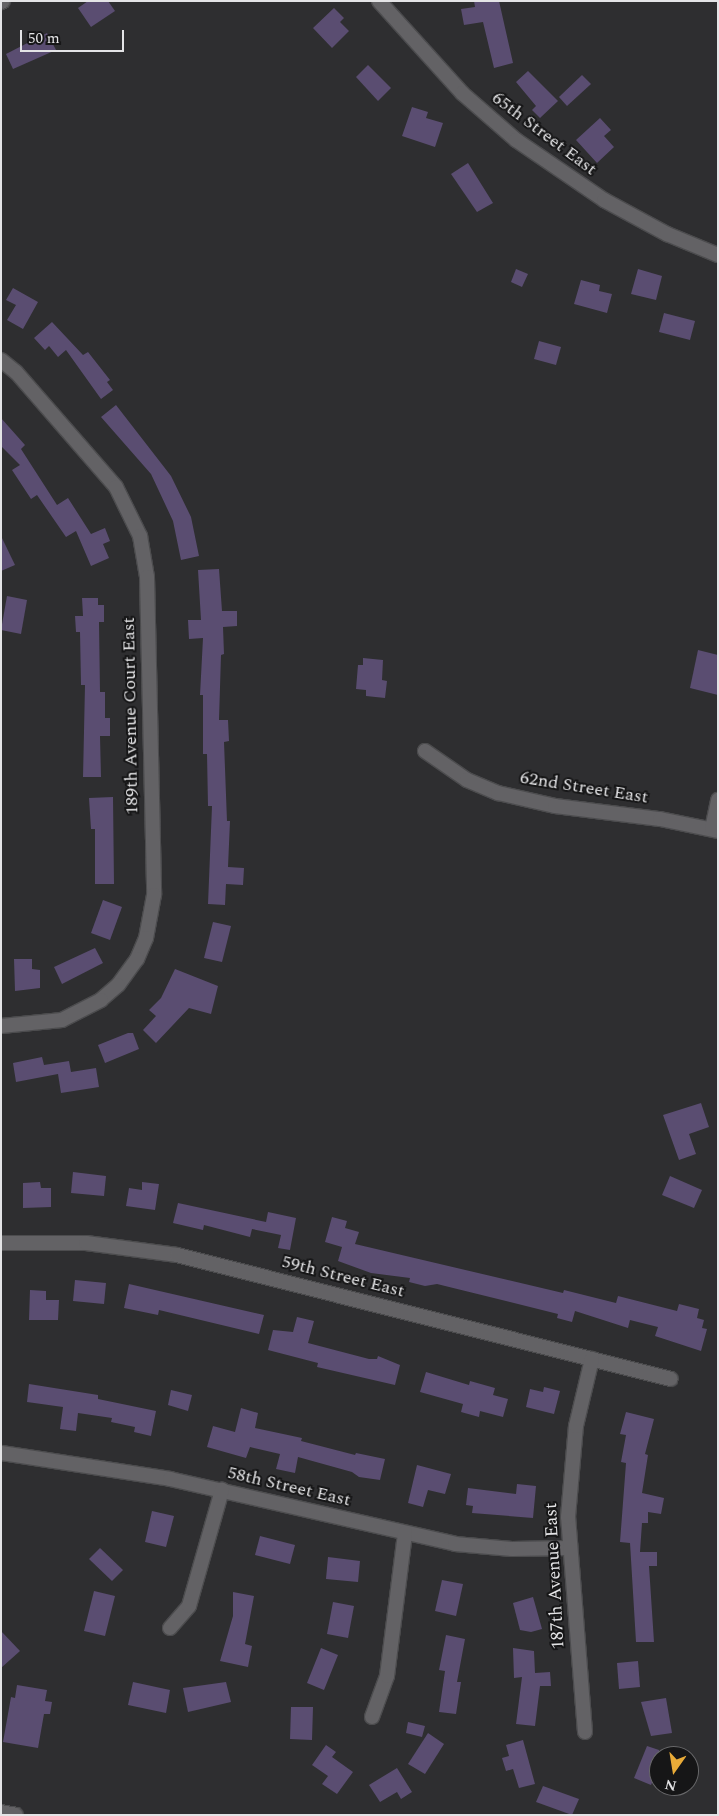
<!DOCTYPE html>
<html>
<head>
<meta charset="utf-8">
<style>
	body { margin:0 }
	#map { position:relative; width:719px; height:1816px; overflow:hidden; background:#2e2e30; font-family:Spectral,serif }
	div>[style] { position:absolute }
	.building>* { inset:0; background:#5a4d71 }
	.roads { filter:drop-shadow(1px 0 #4c4c4e) drop-shadow(-1px 0 #4c4c4e) drop-shadow(0 1px #4c4c4e) drop-shadow(0 -1px #4c4c4e) }
	.minor>* { height:14px; margin:-7px; padding:0 7px; transform-origin:7px; border-radius:7px; background:#636265 }
	.tertiary>* { height:14px; margin:-7px; padding:0 7px; transform-origin:7px; border-radius:7px; background:#636265 }
	span { translate:-50% -50%; white-space:nowrap; text-align:center; line-height:1.15; -webkit-text-stroke:4px #161617; paint-order:stroke }
	.street-label { font-size:18px; color:#e4e4e6 }
	.frame { position:absolute; inset:0; border:2px solid #e4e4e6; pointer-events:none }
	.north { position:absolute; left:649px; top:1746px; width:50px; height:50px; box-sizing:border-box; background:#161617; border:1px solid #68686a; border-radius:50%; rotate:193deg; font-size:14px; font-weight:700; line-height:20px; text-align:center; color:#e4e4e6 }
	.north::after { content:''; display:block; margin:auto; width:18px; height:22px; background:#e9ab38; clip-path:polygon(50% 0,100% 100%,50% 72%,0 100%) }
	.scale { position:absolute; left:20px; top:30px; width:104px; height:22px; box-sizing:border-box; border:2px solid #e4e4e6; border-top:0; padding-left:6px; font-size:15px; line-height:18px; white-space:nowrap; color:#e4e4e6; -webkit-text-stroke:4px #161617; paint-order:stroke }
</style>
</head>
<body>
<div id="map">
	<div class="building">
		<div style="clip-path:polygon(88px 1px,108px 1px,115px 11px,91px 27px,78px 8px)"></div>
		<div style="clip-path:polygon(474px 1px,499px 1px,513px 63px,494px 68px,483px 22px,464px 25px,461px 9px,475px 7px)"></div>
		<div style="clip-path:polygon(334px 8px,344px 18px,340px 22px,349px 31px,332px 48px,313px 28px)"></div>
		<div style="clip-path:polygon(47px 33px,56px 50px,13px 69px,6px 54px)"></div>
		<div style="clip-path:polygon(368px 65px,391px 88px,378px 101px,356px 77px)"></div>
		<div style="clip-path:polygon(528px 71px,558px 101px,540px 118px,532px 110px,536px 106px,516px 82px)"></div>
		<div style="clip-path:polygon(582px 75px,591px 84px,567px 106px,559px 97px)"></div>
		<div style="clip-path:polygon(412px 107px,428px 112px,426px 118px,443px 123px,435px 147px,402px 136px)"></div>
		<div style="clip-path:polygon(600px 118px,611px 130px,604px 136px,614px 147px,597px 163px,576px 140px)"></div>
		<div style="clip-path:polygon(468px 163px,493px 203px,477px 212px,451px 174px)"></div>
		<div style="clip-path:polygon(516px 269px,528px 274px,522px 287px,511px 282px)"></div>
		<div style="clip-path:polygon(638px 269px,662px 276px,656px 300px,631px 294px)"></div>
		<div style="clip-path:polygon(581px 280px,600px 285px,599px 291px,612px 294px,607px 313px,574px 304px)"></div>
		<div style="clip-path:polygon(13px 288px,38px 302px,23px 329px,7px 320px,16px 305px,6px 300px)"></div>
		<div style="clip-path:polygon(664px 313px,695px 321px,690px 340px,659px 332px)"></div>
		<div style="clip-path:polygon(52px 322px,83px 355px,88px 352px,110px 380px,107px 382px,113px 390px,101px 399px,66px 350px,58px 357px,49px 346px,45px 350px,34px 338px)"></div>
		<div style="clip-path:polygon(539px 341px,561px 347px,556px 365px,534px 359px)"></div>
		<div style="clip-path:polygon(116px 405px,171px 476px,191px 517px,199px 556px,181px 560px,173px 521px,151px 474px,101px 417px)"></div>
		<div style="clip-path:polygon(1px 418px,25px 445px,21px 449px,57px 505px,68px 498px,91px 534px,105px 528px,110px 541px,103px 544px,109px 558px,91px 566px,76px 531px,66px 537px,37px 495px,31px 499px,12px 470px,20px 465px,1px 446px)"></div>
		<div style="clip-path:polygon(1px 536px,15px 565px,1px 571px)"></div>
		<div style="clip-path:polygon(219px 569px,222px 611px,237px 611px,237px 626px,223px 627px,224px 654px,221px 655px,219px 720px,228px 720px,229px 741px,224px 742px,227px 821px,230px 821px,228px 867px,244px 868px,243px 885px,226px 884px,225px 905px,208px 904px,212px 806px,208px 806px,207px 754px,203px 754px,203px 695px,200px 695px,203px 638px,189px 639px,188px 620px,201px 620px,198px 570px)"></div>
		<div style="clip-path:polygon(7px 596px,27px 600px,21px 634px,1px 630px)"></div>
		<div style="clip-path:polygon(82px 598px,98px 598px,98px 605px,104px 605px,104px 622px,99px 622px,100px 692px,105px 692px,105px 718px,110px 718px,110px 736px,100px 736px,101px 777px,83px 777px,85px 685px,81px 685px,80px 632px,76px 632px,75px 616px,83px 616px)"></div>
		<div style="clip-path:polygon(698px 650px,718px 655px,718px 695px,690px 688px)"></div>
		<div style="clip-path:polygon(363px 658px,383px 660px,382px 680px,387px 681px,385px 698px,366px 696px,366px 690px,356px 689px,358px 665px,363px 665px)"></div>
		<div style="clip-path:polygon(113px 797px,114px 884px,95px 884px,95px 829px,91px 829px,89px 798px)"></div>
		<div style="clip-path:polygon(103px 900px,122px 907px,110px 940px,91px 933px)"></div>
		<div style="clip-path:polygon(213px 922px,231px 926px,222px 962px,204px 958px)"></div>
		<div style="clip-path:polygon(95px 948px,103px 963px,62px 984px,54px 967px)"></div>
		<div style="clip-path:polygon(14px 959px,32px 959px,32px 969px,40px 970px,40px 988px,15px 991px)"></div>
		<div style="clip-path:polygon(175px 969px,218px 986px,211px 1014px,189px 1008px,156px 1043px,143px 1030px,156px 1016px,149px 1010px,161px 998px)"></div>
		<div style="clip-path:polygon(128px 1033px,133px 1033px,139px 1049px,105px 1063px,98px 1045px)"></div>
		<div style="clip-path:polygon(42px 1057px,44px 1065px,69px 1061px,71px 1072px,96px 1068px,99px 1087px,61px 1093px,58px 1074px,16px 1082px,13px 1063px)"></div>
		<div style="clip-path:polygon(701px 1103px,709px 1127px,689px 1134px,696px 1154px,679px 1160px,663px 1115px)"></div>
		<div style="clip-path:polygon(73px 1172px,106px 1176px,104px 1196px,71px 1193px)"></div>
		<div style="clip-path:polygon(670px 1176px,702px 1190px,694px 1208px,662px 1195px)"></div>
		<div style="clip-path:polygon(40px 1182px,41px 1188px,51px 1188px,51px 1207px,23px 1208px,23px 1183px)"></div>
		<div style="clip-path:polygon(142px 1182px,159px 1184px,155px 1210px,126px 1206px,129px 1188px,142px 1190px)"></div>
		<div style="clip-path:polygon(178px 1203px,266px 1222px,268px 1212px,296px 1218px,290px 1250px,278px 1248px,281px 1235px,252px 1229px,250px 1237px,204px 1225px,203px 1230px,173px 1223px)"></div>
		<div style="clip-path:polygon(332px 1217px,347px 1221px,345px 1228px,359px 1232px,355px 1244px,563px 1293px,564px 1290px,616px 1303px,618px 1296px,677px 1311px,679px 1304px,699px 1309px,697px 1318px,704px 1320px,702px 1328px,707px 1329px,701px 1351px,655px 1336px,658px 1327px,630px 1320px,628px 1328px,575px 1311px,572px 1322px,557px 1318px,558px 1314px,437px 1284px,425px 1286px,409px 1282px,410px 1278px,371px 1273px,338px 1261px,342px 1247px,325px 1242px)"></div>
		<div style="clip-path:polygon(75px 1280px,106px 1283px,104px 1304px,73px 1301px)"></div>
		<div style="clip-path:polygon(129px 1284px,264px 1315px,259px 1334px,159px 1310px,158px 1315px,124px 1308px)"></div>
		<div style="clip-path:polygon(30px 1290px,46px 1291px,46px 1300px,59px 1300px,58px 1320px,29px 1320px)"></div>
		<div style="clip-path:polygon(297px 1317px,314px 1321px,308px 1343px,369px 1359px,377px 1359px,378px 1356px,400px 1365px,395px 1385px,317px 1367px,318px 1363px,268px 1350px,273px 1330px,293px 1332px)"></div>
		<div style="clip-path:polygon(426px 1372px,469px 1385px,470px 1381px,495px 1388px,493px 1395px,508px 1399px,503px 1417px,480px 1411px,479px 1417px,461px 1412px,463px 1404px,420px 1392px)"></div>
		<div style="clip-path:polygon(29px 1384px,98px 1395px,98px 1399px,156px 1411px,151px 1436px,134px 1432px,135px 1427px,111px 1422px,112px 1418px,78px 1413px,76px 1431px,60px 1429px,63px 1407px,27px 1402px)"></div>
		<div style="clip-path:polygon(544px 1387px,560px 1391px,554px 1414px,526px 1407px,530px 1389px,543px 1392px)"></div>
		<div style="clip-path:polygon(171px 1390px,192px 1395px,188px 1411px,168px 1405px)"></div>
		<div style="clip-path:polygon(241px 1408px,258px 1413px,255px 1428px,302px 1438px,301px 1441px,355px 1455px,356px 1453px,385px 1459px,380px 1480px,359px 1477px,352px 1472px,298px 1457px,295px 1473px,276px 1469px,280px 1454px,250px 1447px,246px 1458px,207px 1447px,213px 1426px,235px 1432px)"></div>
		<div style="clip-path:polygon(626px 1412px,654px 1419px,645px 1454px,648px 1455px,642px 1493px,664px 1498px,661px 1514px,648px 1512px,648px 1523px,642px 1523px,640px 1552px,657px 1552px,657px 1566px,649px 1566px,654px 1642px,636px 1642px,630px 1543px,620px 1542px,626px 1463px,621px 1462px,626px 1435px,620px 1434px)"></div>
		<div style="clip-path:polygon(417px 1465px,451px 1474px,445px 1494px,428px 1490px,423px 1507px,408px 1503px)"></div>
		<div style="clip-path:polygon(517px 1484px,536px 1486px,533px 1518px,472px 1513px,473px 1506px,466px 1505px,468px 1488px,516px 1494px)"></div>
		<div style="clip-path:polygon(152px 1511px,174px 1516px,166px 1547px,145px 1542px)"></div>
		<div style="clip-path:polygon(260px 1536px,295px 1545px,290px 1564px,255px 1555px)"></div>
		<div style="clip-path:polygon(100px 1548px,123px 1570px,112px 1581px,89px 1559px)"></div>
		<div style="clip-path:polygon(328px 1557px,360px 1561px,358px 1582px,326px 1579px)"></div>
		<div style="clip-path:polygon(442px 1580px,463px 1584px,456px 1616px,435px 1611px)"></div>
		<div style="clip-path:polygon(94px 1591px,115px 1596px,105px 1636px,84px 1631px)"></div>
		<div style="clip-path:polygon(233px 1592px,254px 1596px,245px 1644px,252px 1646px,248px 1667px,220px 1661px,233px 1616px)"></div>
		<div style="clip-path:polygon(533px 1597px,542px 1629px,531px 1632px,520px 1630px,513px 1603px)"></div>
		<div style="clip-path:polygon(333px 1602px,354px 1606px,348px 1638px,327px 1634px)"></div>
		<div style="clip-path:polygon(1px 1631px,20px 1651px,1px 1668px)"></div>
		<div style="clip-path:polygon(446px 1635px,465px 1639px,457px 1682px,461px 1682px,456px 1714px,439px 1712px,445px 1671px,439px 1670px)"></div>
		<div style="clip-path:polygon(321px 1648px,338px 1655px,324px 1690px,307px 1683px)"></div>
		<div style="clip-path:polygon(513px 1648px,534px 1651px,535px 1673px,550px 1672px,551px 1686px,540px 1686px,535px 1726px,516px 1724px,522px 1677px,514px 1678px)"></div>
		<div style="clip-path:polygon(638px 1661px,640px 1687px,619px 1689px,617px 1663px)"></div>
		<div style="clip-path:polygon(133px 1682px,170px 1690px,166px 1713px,128px 1705px)"></div>
		<div style="clip-path:polygon(226px 1682px,231px 1702px,188px 1712px,183px 1688px)"></div>
		<div style="clip-path:polygon(17px 1685px,47px 1690px,45px 1701px,52px 1702px,50px 1714px,44px 1714px,38px 1748px,3px 1742px,11px 1697px,15px 1698px)"></div>
		<div style="clip-path:polygon(666px 1698px,672px 1733px,651px 1736px,641px 1702px)"></div>
		<div style="clip-path:polygon(291px 1707px,313px 1707px,312px 1740px,290px 1739px)"></div>
		<div style="clip-path:polygon(408px 1722px,425px 1726px,422px 1737px,406px 1733px)"></div>
		<div style="clip-path:polygon(428px 1733px,444px 1744px,425px 1774px,408px 1764px)"></div>
		<div style="clip-path:polygon(523px 1740px,535px 1784px,519px 1788px,513px 1769px,506px 1771px,502px 1758px,509px 1756px,506px 1745px)"></div>
		<div style="clip-path:polygon(326px 1745px,336px 1752px,332px 1757px,353px 1772px,337px 1794px,322px 1784px,328px 1776px,312px 1765px)"></div>
		<div style="clip-path:polygon(647px 1746px,659px 1750px,659px 1766px,651px 1785px,634px 1778px)"></div>
		<div style="clip-path:polygon(397px 1768px,412px 1792px,401px 1799px,397px 1792px,380px 1802px,369px 1785px)"></div>
		<div style="clip-path:polygon(543px 1786px,579px 1799px,572px 1815px,536px 1802px)"></div>
	</div>
	<div class="roads">
		<div class="minor">
			<div style="left:379px;top:1px;width:124px;rotate:47.9deg"></div>
			<div style="left:462px;top:93px;width:72px;rotate:41deg"></div>
			<div style="left:516px;top:140px;width:107px;rotate:34.3deg"></div>
			<div style="left:604px;top:200px;width:72px;rotate:28.4deg"></div>
			<div style="left:667px;top:234px;width:55px;rotate:22.4deg"></div>
			<div style="left:1px;top:2px;width:2px;rotate:-27deg"></div>
			<div style="left:1px;top:360px;width:19px;rotate:39deg"></div>
			<div style="left:16px;top:372px;width:152px;rotate:49deg"></div>
			<div style="left:116px;top:487px;width:55px;rotate:63.9deg"></div>
			<div style="left:140px;top:536px;width:42px;rotate:80.3deg"></div>
			<div style="left:147px;top:577px;width:318px;rotate:88.7deg"></div>
			<div style="left:154px;top:895px;width:44px;rotate:100.5deg"></div>
			<div style="left:146px;top:938px;width:23px;rotate:113deg"></div>
			<div style="left:137px;top:959px;width:32px;rotate:126deg"></div>
			<div style="left:118px;top:985px;width:23px;rotate:139deg"></div>
			<div style="left:101px;top:1000px;width:44px;rotate:152.9deg"></div>
			<div style="left:62px;top:1020px;width:61px;rotate:174.4deg"></div>
			<div style="left:425px;top:751px;width:51px;rotate:34.6deg"></div>
			<div style="left:467px;top:780px;width:34px;rotate:23deg"></div>
			<div style="left:498px;top:793px;width:58px;rotate:12.8deg"></div>
			<div style="left:555px;top:806px;width:106px;rotate:7.1deg"></div>
			<div style="left:660px;top:819px;width:59px;rotate:11.7deg"></div>
			<div style="left:712px;top:829px;width:30px;rotate:-78deg"></div>
			<div style="left:1px;top:1243px;width:85px"></div>
			<div style="left:86px;top:1243px;width:92px;rotate:7.5deg"></div>
			<div style="left:177px;top:1255px;width:509px;rotate:14.09deg"></div>
			<div style="left:1px;top:1453px;width:171px;rotate:8.7deg"></div>
			<div style="left:170px;top:1479px;width:292px;rotate:12.8deg"></div>
			<div style="left:455px;top:1544px;width:57px;rotate:5deg"></div>
			<div style="left:512px;top:1549px;width:57px;rotate:-1deg"></div>
			<div style="left:170px;top:1628px;width:29px;rotate:-49deg"></div>
			<div style="left:189px;top:1606px;width:121px;rotate:-74.1deg"></div>
			<div style="left:372px;top:1717px;width:44px;rotate:-69.9deg"></div>
			<div style="left:387px;top:1676px;width:144px;rotate:-82.8deg"></div>
			<div style="left:585px;top:1732px;width:216px;rotate:-94.5deg"></div>
			<div style="left:568px;top:1517px;width:91px;rotate:-85deg"></div>
			<div style="left:576px;top:1426px;width:69px;rotate:-76.6deg"></div>
		</div>
		<div class="tertiary">
			<div style="left:1px;top:1812px;width:15px;rotate:11deg"></div>
		</div>
	</div>
	<div class="street-label">
		<span style="left:544px;top:134px;rotate:37deg">65th Street East</span>
		<span style="left:131px;top:716px;rotate:-91deg">189th Avenue Court East</span>
		<span style="left:584px;top:788px;rotate:9deg">62nd Street East</span>
		<span style="left:343px;top:1277px;rotate:14deg">59th Street East</span>
		<span style="left:289px;top:1487px;rotate:13deg">58th Street East</span>
		<span style="left:555px;top:1576px;rotate:-93deg">187th Avenue East</span>
	</div>
	<div class="frame"></div>
	<div class="north">N</div>
	<div class="scale">50 m</div>
</div>
</body>
</html>
